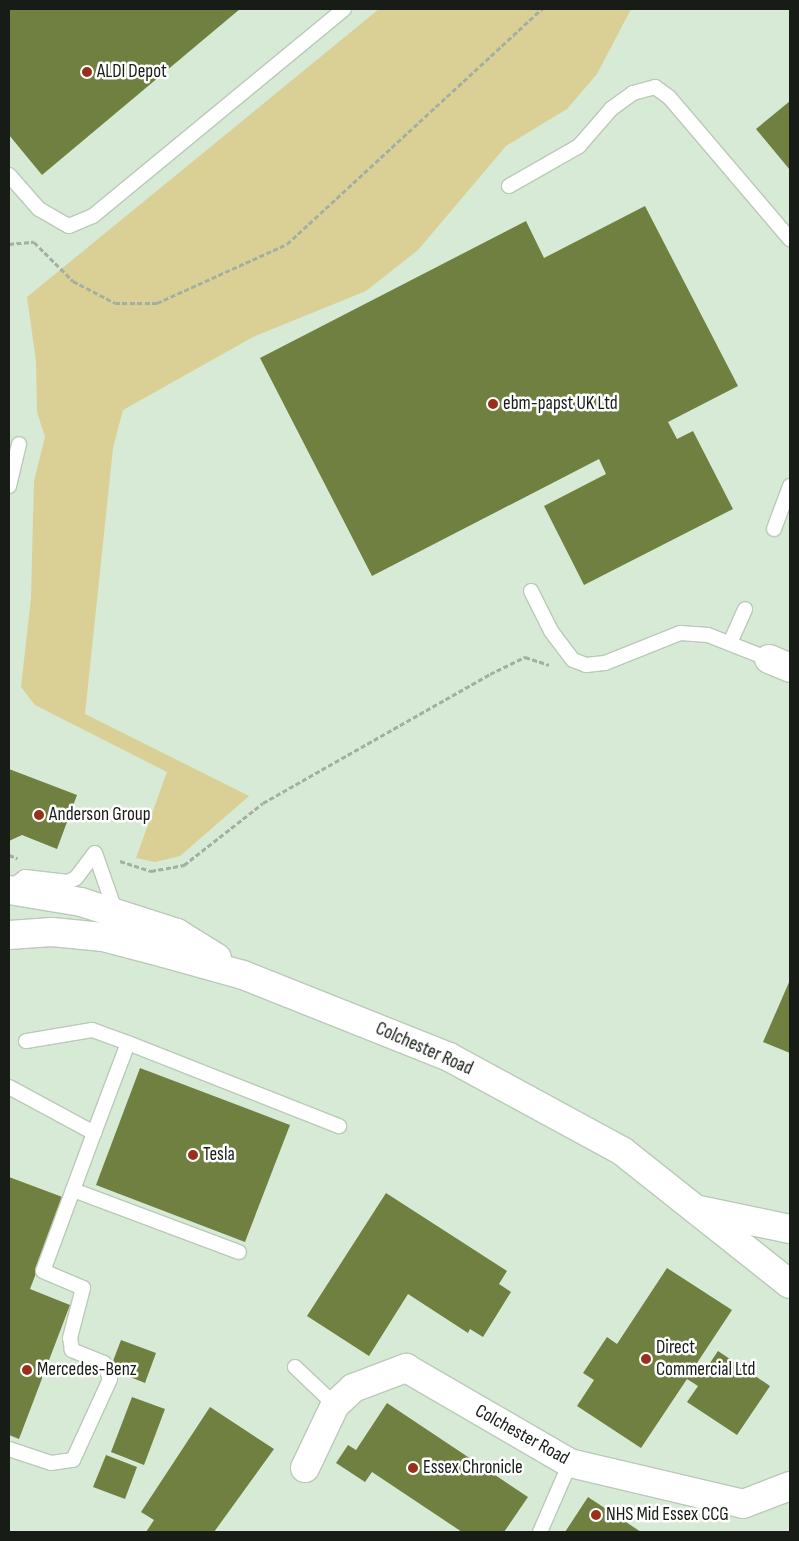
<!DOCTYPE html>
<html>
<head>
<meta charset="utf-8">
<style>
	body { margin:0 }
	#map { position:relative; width:799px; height:1541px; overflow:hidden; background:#e8f7e7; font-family:"Sofia Sans Condensed",sans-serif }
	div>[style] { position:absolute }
	.built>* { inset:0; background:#d6ead5 }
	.green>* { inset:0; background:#dacf95 }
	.building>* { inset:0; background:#708041 }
	.path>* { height:3px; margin-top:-1.5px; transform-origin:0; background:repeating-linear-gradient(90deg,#a3afa2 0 5px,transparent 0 7.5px) }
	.roads { filter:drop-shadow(1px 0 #bbc9ba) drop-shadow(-1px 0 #bbc9ba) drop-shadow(0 1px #bbc9ba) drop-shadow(0 -1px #bbc9ba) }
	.lane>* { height:14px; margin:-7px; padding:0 7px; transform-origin:7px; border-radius:7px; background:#fff }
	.street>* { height:28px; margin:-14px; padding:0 14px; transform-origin:14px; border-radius:14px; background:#fff }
	.secondary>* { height:28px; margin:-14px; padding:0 14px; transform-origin:14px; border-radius:14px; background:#fff }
	.dots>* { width:14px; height:14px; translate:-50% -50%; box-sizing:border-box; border:2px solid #fff; border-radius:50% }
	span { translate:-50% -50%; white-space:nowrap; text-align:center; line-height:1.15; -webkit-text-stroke:5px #fff; paint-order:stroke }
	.poi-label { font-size:19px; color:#171c16 }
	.left { translate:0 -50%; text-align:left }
	.street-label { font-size:19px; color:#171c16 }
	.frame { position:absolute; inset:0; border:10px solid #171c16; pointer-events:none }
</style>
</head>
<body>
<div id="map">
	<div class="built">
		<div style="clip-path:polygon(9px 9px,790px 9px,790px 1532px,9px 1532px)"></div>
	</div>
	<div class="green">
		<div style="clip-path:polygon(379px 9px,631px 9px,597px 74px,567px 109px,506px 146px,418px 250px,366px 291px,253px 337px,123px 410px,113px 448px,85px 714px,249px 796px,180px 856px,155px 862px,136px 858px,167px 772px,35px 705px,21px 687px,31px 598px,34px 481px,45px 437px,37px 412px,36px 361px,27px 297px)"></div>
	</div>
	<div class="building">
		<div style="clip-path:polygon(9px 9px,240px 9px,42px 175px,9px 135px)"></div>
		<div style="clip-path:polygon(790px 101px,790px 170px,756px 129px)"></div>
		<div style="clip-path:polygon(645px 206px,738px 386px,668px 422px,677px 439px,693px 431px,733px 509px,584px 585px,544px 506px,606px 474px,599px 459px,372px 576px,260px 358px,526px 221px,544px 258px)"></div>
		<div style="clip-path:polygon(9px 769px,77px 795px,57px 849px,22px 835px,9px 841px)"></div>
		<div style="clip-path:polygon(790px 980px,790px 1053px,763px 1042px)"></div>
		<div style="clip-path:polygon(140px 1068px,290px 1125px,245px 1242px,96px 1185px)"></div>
		<div style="clip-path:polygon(9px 1177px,65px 1198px,30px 1289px,70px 1305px,19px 1439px,9px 1435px)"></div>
		<div style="clip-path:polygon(386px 1193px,507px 1271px,499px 1284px,511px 1292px,483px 1337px,470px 1329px,468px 1333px,408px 1294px,369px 1356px,307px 1316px)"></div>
		<div style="clip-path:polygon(667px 1268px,732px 1310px,695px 1366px,704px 1372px,718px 1351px,770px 1386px,737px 1435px,687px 1402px,698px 1386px,687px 1379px,641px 1448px,577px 1406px,594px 1380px,583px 1373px,607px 1337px,617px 1344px)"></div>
		<div style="clip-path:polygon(121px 1340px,156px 1353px,145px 1383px,110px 1369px)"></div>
		<div style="clip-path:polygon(132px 1397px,165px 1409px,144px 1465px,111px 1452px)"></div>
		<div style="clip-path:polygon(387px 1403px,528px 1497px,504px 1532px,462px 1532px,372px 1472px,365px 1482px,336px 1463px,348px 1445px,356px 1450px)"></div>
		<div style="clip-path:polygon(210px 1407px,274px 1449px,214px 1532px,146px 1532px,154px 1520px,141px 1512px)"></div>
		<div style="clip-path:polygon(106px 1455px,137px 1467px,125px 1499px,93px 1487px)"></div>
		<div style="clip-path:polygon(588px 1497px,641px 1532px,565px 1532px)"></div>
	</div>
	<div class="path">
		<div style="left:9px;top:244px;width:25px;rotate:-5deg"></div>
		<div style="left:34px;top:242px;width:55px;rotate:45deg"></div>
		<div style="left:73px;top:281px;width:47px;rotate:27.6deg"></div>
		<div style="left:115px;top:303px;width:42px"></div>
		<div style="left:157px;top:303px;width:143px;rotate:-24.4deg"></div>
		<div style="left:287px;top:244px;width:347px;rotate:-42.7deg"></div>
		<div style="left:9px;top:855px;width:9px;rotate:21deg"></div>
		<div style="left:120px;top:861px;width:33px;rotate:18deg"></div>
		<div style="left:151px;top:871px;width:34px;rotate:-10deg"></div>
		<div style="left:184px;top:865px;width:100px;rotate:-38.1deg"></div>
		<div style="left:263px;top:803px;width:261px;rotate:-29.6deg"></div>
		<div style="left:490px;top:674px;width:39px;rotate:-26deg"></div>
		<div style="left:525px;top:657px;width:25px;rotate:18deg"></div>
	</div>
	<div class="roads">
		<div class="lane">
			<div style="left:9px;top:175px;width:45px;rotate:48.6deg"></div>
			<div style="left:39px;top:209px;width:34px;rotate:30deg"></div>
			<div style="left:69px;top:226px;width:26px;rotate:-23deg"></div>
			<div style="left:93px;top:216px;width:325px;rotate:-39.5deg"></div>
			<div style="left:509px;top:186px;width:81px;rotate:-29.7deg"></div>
			<div style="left:579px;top:146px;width:49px;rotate:-49.1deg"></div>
			<div style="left:611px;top:109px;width:27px;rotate:-36deg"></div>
			<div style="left:633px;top:93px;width:23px;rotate:-15deg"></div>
			<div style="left:655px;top:87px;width:17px;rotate:36deg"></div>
			<div style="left:669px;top:97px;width:187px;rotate:49.6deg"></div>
			<div style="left:9px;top:486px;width:43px;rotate:-76.6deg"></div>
			<div style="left:774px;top:529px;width:46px;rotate:-69.6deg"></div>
			<div style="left:531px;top:591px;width:45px;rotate:63.4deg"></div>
			<div style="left:551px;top:631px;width:36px;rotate:53deg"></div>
			<div style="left:573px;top:660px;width:14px;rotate:21deg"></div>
			<div style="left:586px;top:665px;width:19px;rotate:-6deg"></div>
			<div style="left:605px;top:663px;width:81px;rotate:-21.8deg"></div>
			<div style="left:680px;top:633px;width:28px;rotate:4deg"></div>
			<div style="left:708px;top:635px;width:66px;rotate:21.5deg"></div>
			<div style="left:730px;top:643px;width:37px;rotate:-66deg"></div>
			<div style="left:95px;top:853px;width:64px;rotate:70.7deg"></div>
			<div style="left:9px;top:889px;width:20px;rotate:-37deg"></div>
			<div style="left:25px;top:877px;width:43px;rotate:6.6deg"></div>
			<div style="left:68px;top:882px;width:9px;rotate:-27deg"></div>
			<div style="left:76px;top:878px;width:31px;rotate:-53deg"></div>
			<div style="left:128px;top:1043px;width:227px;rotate:21.5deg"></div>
			<div style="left:9px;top:1087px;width:97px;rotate:28.4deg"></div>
			<div style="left:94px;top:1133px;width:96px;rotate:-69.3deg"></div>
			<div style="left:128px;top:1043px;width:38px;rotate:-160deg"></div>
			<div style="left:92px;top:1030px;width:67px;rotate:170.5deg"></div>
			<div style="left:73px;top:1190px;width:177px;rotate:20.5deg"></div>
			<div style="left:295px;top:1367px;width:55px;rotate:43.5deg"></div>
			<div style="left:9px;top:1449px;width:44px;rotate:18.4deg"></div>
			<div style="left:51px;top:1463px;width:22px;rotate:-8deg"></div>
			<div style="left:73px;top:1460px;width:89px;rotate:-65.4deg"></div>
			<div style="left:110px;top:1379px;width:17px;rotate:-111deg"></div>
			<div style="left:104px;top:1363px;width:35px;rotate:-158deg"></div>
			<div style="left:72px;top:1350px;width:12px;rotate:-99deg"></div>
			<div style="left:70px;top:1338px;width:52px;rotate:-75.4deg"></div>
			<div style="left:83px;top:1288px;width:43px;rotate:-157deg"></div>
			<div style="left:43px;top:1271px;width:147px;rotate:-69.7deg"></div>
			<div style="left:540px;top:1532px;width:75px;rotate:-66.5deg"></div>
		</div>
		<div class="street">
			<div style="left:769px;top:659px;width:23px;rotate:23deg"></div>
			<div style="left:305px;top:1468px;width:70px;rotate:-64.5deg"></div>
			<div style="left:335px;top:1405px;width:25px;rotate:-43deg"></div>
			<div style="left:353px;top:1388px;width:57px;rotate:-20.7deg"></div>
			<div style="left:406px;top:1368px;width:190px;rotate:30.1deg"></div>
			<div style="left:570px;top:1463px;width:178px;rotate:13.3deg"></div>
			<div style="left:743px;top:1504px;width:50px;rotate:-21deg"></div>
		</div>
		<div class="secondary">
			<div style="left:9px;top:890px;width:73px;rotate:9.5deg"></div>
			<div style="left:81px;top:902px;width:101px;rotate:17.9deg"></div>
			<div style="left:177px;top:933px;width:47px;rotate:32deg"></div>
			<div style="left:9px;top:935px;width:43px;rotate:-4deg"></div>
			<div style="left:52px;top:932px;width:51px;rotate:5.6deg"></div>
			<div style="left:103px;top:937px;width:63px;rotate:14.7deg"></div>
			<div style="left:164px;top:953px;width:82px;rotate:15.6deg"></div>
			<div style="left:243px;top:975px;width:222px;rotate:21.7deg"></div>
			<div style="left:449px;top:1057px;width:197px;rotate:28.5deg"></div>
			<div style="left:622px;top:1151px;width:214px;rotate:38.4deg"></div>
			<div style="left:699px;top:1210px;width:93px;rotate:11.8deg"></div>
		</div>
	</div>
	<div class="dots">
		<div style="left:87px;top:72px;background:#99301d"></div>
		<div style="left:493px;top:404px;background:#99301d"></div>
		<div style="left:39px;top:815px;background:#99301d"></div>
		<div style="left:193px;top:1155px;background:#99301d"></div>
		<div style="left:646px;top:1359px;background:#99301d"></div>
		<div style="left:27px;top:1370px;background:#99301d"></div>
		<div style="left:413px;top:1468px;background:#99301d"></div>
		<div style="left:596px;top:1515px;background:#99301d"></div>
	</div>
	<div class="poi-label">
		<span class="left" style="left:97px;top:72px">ALDI Depot</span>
		<span class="left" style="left:503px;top:404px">ebm-papst UK Ltd</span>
		<span class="left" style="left:49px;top:815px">Anderson Group</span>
		<span class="left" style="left:203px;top:1155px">Tesla</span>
		<span class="left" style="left:656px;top:1359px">Direct<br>Commercial Ltd</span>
		<span class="left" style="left:37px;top:1370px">Mercedes-Benz</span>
		<span class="left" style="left:423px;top:1468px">Essex Chronicle</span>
		<span class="left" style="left:606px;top:1515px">NHS Mid Essex CCG</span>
	</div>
	<div class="street-label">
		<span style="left:424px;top:1049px;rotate:24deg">Colchester Road</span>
		<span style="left:522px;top:1435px;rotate:29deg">Colchester Road</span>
	</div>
	<div class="frame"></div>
</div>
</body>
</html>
